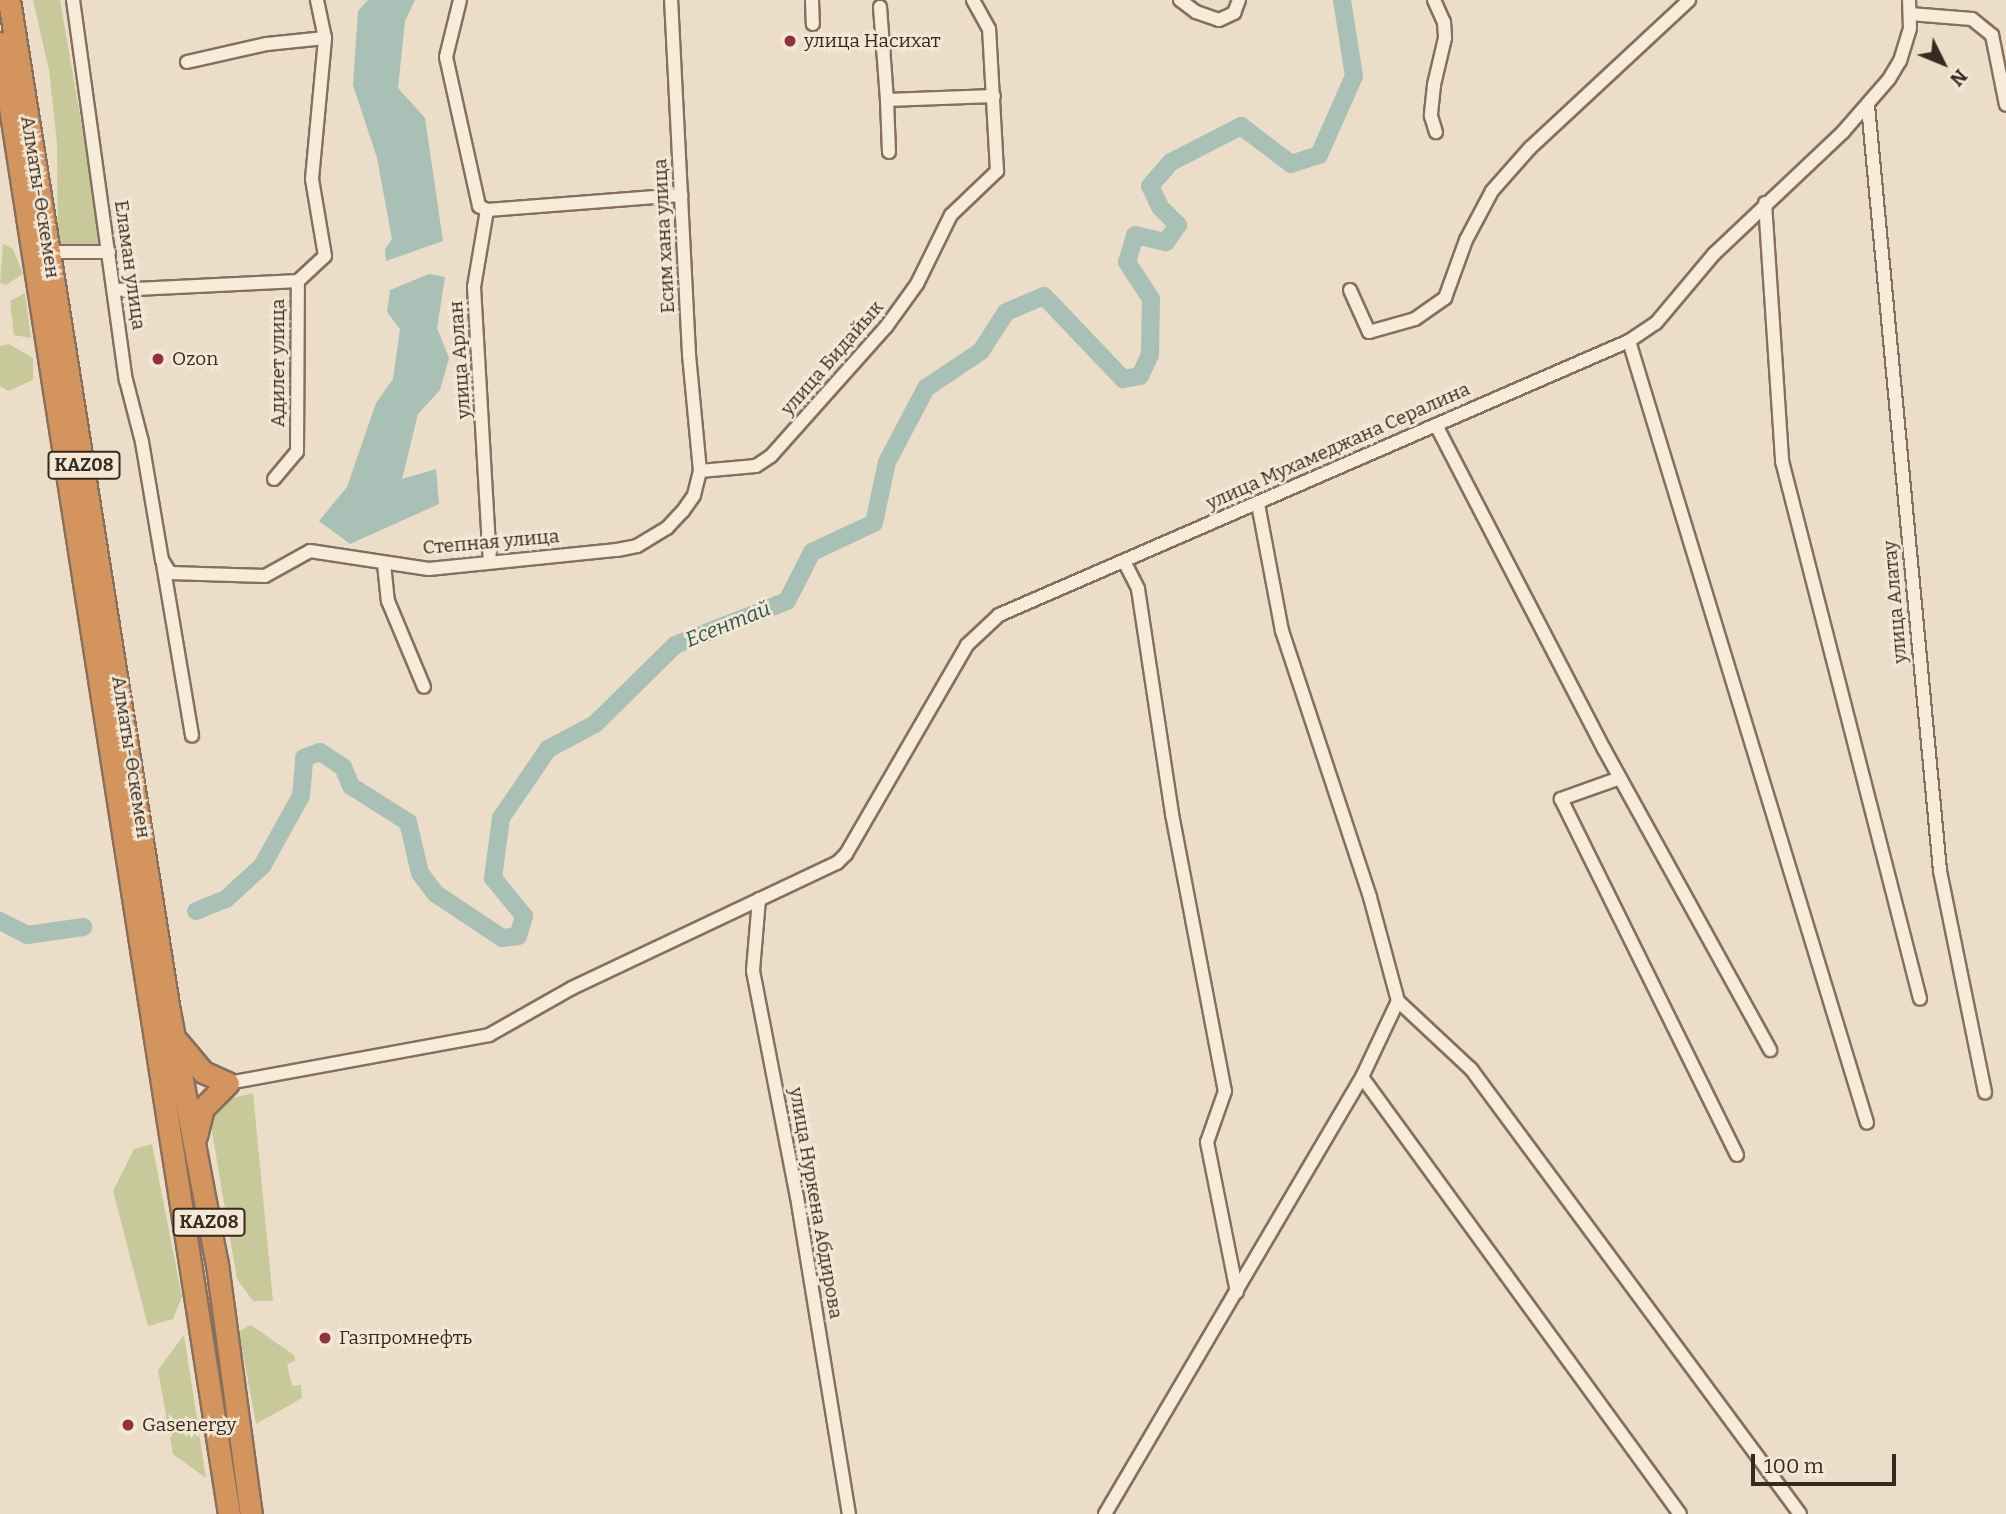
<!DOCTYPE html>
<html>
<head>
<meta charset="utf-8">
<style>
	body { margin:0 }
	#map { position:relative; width:2006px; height:1514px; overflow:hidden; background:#ebddc7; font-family:Bitter,serif }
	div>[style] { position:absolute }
	.green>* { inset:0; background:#c8c99b }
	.water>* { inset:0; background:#a8c0b6 }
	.river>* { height:18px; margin:-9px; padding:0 9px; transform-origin:9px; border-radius:9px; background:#a8c0b6 }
	.roads { filter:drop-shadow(2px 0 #866f5d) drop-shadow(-2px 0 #866f5d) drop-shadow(0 2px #866f5d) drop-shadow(0 -2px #866f5d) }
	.street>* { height:12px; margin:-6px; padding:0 6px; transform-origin:6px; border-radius:6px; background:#f7ebda }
	.highway>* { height:21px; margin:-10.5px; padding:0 10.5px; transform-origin:10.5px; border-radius:10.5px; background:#d4945e }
	.dots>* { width:19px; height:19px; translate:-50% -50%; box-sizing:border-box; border:4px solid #f3e8d6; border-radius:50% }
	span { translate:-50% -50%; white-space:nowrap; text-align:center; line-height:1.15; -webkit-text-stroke:5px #f3e8d6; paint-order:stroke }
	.shield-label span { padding:2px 5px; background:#f3e8d6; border:2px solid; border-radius:5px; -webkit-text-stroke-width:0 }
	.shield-label { font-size:18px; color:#372920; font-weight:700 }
	.poi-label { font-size:19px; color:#372920 }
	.left { translate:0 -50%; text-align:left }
	.street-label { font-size:19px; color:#372920 }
	.water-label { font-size:21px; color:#315650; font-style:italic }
	.north { position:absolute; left:1908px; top:28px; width:70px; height:70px; -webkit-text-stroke:5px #f3e8d6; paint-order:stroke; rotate:133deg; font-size:19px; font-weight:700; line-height:28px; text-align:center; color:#372920 }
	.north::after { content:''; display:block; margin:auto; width:24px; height:32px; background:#372920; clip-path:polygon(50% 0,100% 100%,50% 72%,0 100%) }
	.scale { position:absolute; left:1751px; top:1454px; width:145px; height:32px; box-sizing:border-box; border:4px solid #372920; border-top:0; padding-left:9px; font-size:21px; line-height:24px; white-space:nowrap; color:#372920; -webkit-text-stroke:5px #f3e8d6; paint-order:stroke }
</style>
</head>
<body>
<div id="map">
	<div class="green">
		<div style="clip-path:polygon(33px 0,60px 0,102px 243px,58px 257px,57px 144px,49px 70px)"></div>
		<div style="clip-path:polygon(3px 244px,13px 249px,23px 274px,6px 285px,0 283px)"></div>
		<div style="clip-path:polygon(25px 293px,31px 338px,14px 335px,10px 301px)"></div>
		<div style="clip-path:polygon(9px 344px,33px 358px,33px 380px,8px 391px,0 386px,0 346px)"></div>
		<div style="clip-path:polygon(253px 1093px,273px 1301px,253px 1301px,237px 1279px,209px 1114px,221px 1101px)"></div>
		<div style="clip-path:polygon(152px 1144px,182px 1297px,173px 1319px,148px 1326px,113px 1191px,134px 1149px)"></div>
		<div style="clip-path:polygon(251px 1325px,295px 1356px,295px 1361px,287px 1364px,292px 1386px,301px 1385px,302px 1398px,256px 1424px,239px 1331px)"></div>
		<div style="clip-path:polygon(184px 1335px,206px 1478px,173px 1454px,158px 1370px)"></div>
	</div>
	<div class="water">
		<div style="clip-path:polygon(368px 0,415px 0,405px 21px,398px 88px,425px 118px,443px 241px,386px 261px,385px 249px,392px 239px,377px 158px,353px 85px,358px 11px)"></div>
		<div style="clip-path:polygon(429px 274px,445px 277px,437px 328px,449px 358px,440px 390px,418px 414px,402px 479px,436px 469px,439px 504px,350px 544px,319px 521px,347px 487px,376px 403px,393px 379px,400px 329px,387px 312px,390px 290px)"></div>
	</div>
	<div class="river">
		<div style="left:196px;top:911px;width:32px;rotate:-22deg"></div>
		<div style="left:226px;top:899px;width:49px;rotate:-42.5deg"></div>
		<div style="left:262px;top:866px;width:80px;rotate:-60.9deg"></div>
		<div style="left:301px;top:796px;width:38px;rotate:-85deg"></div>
		<div style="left:304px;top:758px;width:17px;rotate:-21deg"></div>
		<div style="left:320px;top:752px;width:27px;rotate:33deg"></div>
		<div style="left:343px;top:767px;width:21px;rotate:67deg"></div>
		<div style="left:351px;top:786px;width:67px;rotate:32.3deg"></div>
		<div style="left:408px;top:822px;width:52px;rotate:76.8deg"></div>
		<div style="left:420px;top:873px;width:26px;rotate:53deg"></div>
		<div style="left:436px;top:894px;width:79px;rotate:33.7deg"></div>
		<div style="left:502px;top:938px;width:16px;rotate:-7deg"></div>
		<div style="left:518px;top:936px;width:21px;rotate:-73deg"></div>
		<div style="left:524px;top:916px;width:49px;rotate:-129.2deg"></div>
		<div style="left:493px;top:878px;width:61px;rotate:-82.4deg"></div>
		<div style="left:501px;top:818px;width:83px;rotate:-55.7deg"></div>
		<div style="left:548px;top:749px;width:53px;rotate:-28deg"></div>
		<div style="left:595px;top:724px;width:112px;rotate:-44.6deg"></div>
		<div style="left:675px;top:645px;width:120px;rotate:-21.4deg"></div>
		<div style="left:787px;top:601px;width:55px;rotate:-63deg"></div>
		<div style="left:812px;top:552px;width:68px;rotate:-25.1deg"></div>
		<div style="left:874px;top:523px;width:62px;rotate:-78deg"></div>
		<div style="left:887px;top:462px;width:84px;rotate:-62.2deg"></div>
		<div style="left:926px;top:388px;width:66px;rotate:-33.9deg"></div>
		<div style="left:981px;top:351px;width:46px;rotate:-57.3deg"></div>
		<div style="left:1006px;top:312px;width:41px;rotate:-22.8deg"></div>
		<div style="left:1044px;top:296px;width:115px;rotate:46.4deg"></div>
		<div style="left:1123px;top:379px;width:17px;rotate:-10deg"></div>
		<div style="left:1140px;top:376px;width:23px;rotate:-65deg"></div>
		<div style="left:1150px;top:355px;width:56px;rotate:-89deg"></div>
		<div style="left:1151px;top:299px;width:44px;rotate:-123deg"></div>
		<div style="left:1127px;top:262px;width:28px;rotate:-73deg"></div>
		<div style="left:1135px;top:235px;width:32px;rotate:13deg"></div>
		<div style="left:1166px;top:242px;width:21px;rotate:-55deg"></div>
		<div style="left:1178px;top:225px;width:25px;rotate:-135deg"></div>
		<div style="left:1160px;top:207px;width:23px;rotate:-115deg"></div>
		<div style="left:1150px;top:186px;width:32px;rotate:-49deg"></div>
		<div style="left:1171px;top:162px;width:79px;rotate:-27.2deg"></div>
		<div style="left:1241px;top:126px;width:63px;rotate:37.2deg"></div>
		<div style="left:1291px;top:164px;width:29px;rotate:-18deg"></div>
		<div style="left:1319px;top:155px;width:86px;rotate:-66.1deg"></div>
		<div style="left:1354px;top:76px;width:77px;rotate:-99deg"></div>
		<div style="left:0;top:921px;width:30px;rotate:27deg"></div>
		<div style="left:27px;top:935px;width:57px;rotate:-8.1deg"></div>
	</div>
	<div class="roads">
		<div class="street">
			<div style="left:73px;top:0;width:384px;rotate:82.1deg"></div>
			<div style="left:126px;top:380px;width:64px;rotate:75.5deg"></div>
			<div style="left:142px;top:442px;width:120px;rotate:80.4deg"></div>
			<div style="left:162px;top:560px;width:15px;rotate:58deg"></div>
			<div style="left:170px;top:573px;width:95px;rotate:1.8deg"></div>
			<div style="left:265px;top:576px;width:51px;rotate:-29.1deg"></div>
			<div style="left:310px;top:551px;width:120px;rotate:8.6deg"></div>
			<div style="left:429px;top:569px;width:189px;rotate:-5.8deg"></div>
			<div style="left:617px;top:550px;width:20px;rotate:-11deg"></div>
			<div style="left:637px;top:546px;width:35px;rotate:-31deg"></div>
			<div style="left:667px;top:528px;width:23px;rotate:-47deg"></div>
			<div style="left:683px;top:511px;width:19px;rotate:-55deg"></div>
			<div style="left:694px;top:495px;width:25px;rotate:-76deg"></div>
			<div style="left:700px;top:471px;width:118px;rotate:-95.4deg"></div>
			<div style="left:689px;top:354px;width:354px;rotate:-92.9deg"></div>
			<div style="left:460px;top:0;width:59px;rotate:103.8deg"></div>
			<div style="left:446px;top:57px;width:153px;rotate:77.5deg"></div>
			<div style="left:479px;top:206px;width:9px;rotate:27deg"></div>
			<div style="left:487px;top:210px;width:78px;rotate:99.6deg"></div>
			<div style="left:474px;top:287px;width:274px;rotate:86.7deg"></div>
			<div style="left:812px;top:0;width:24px;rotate:88deg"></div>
			<div style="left:1180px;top:0;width:20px;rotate:37deg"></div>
			<div style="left:1196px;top:12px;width:24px;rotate:19deg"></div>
			<div style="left:1219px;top:20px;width:17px;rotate:-25deg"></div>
			<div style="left:1234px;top:13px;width:14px;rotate:-69deg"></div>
			<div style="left:1434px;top:0;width:24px;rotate:66deg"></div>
			<div style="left:1444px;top:22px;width:16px;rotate:86deg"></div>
			<div style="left:1445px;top:38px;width:48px;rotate:103.2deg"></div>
			<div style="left:1434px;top:85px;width:31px;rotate:96deg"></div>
			<div style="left:1431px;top:116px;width:17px;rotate:73deg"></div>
			<div style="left:880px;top:7px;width:93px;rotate:85.7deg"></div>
			<div style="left:887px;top:100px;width:107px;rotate:-2.1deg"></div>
			<div style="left:1910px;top:14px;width:62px;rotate:4.6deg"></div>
			<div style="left:1972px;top:19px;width:26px;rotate:39deg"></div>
			<div style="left:1992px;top:35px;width:71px;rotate:78.7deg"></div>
			<div style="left:187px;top:62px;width:82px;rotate:-12.7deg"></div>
			<div style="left:267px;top:44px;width:58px;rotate:-5.9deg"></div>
			<div style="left:887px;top:100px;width:52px;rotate:87.8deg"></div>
			<div style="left:1868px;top:106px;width:768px;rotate:84.62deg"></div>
			<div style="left:1940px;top:871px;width:226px;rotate:78.5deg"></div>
			<div style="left:1765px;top:203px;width:259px;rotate:86.2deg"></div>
			<div style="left:1782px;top:461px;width:555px;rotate:75.61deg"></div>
			<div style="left:487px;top:210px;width:195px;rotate:-4.4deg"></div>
			<div style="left:49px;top:252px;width:60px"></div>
			<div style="left:116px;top:290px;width:182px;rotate:-2.8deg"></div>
			<div style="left:1350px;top:290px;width:46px;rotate:65.7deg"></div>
			<div style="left:1369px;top:332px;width:48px;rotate:-15.8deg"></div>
			<div style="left:1415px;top:319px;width:37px;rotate:-35deg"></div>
			<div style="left:1445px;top:298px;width:62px;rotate:-70.1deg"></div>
			<div style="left:1466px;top:240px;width:55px;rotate:-62deg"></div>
			<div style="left:1492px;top:191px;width:57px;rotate:-48.5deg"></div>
			<div style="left:1530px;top:148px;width:217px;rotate:-42.9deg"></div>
			<div style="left:1629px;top:341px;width:817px;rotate:73.07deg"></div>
			<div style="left:1436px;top:425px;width:365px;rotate:62.6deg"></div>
			<div style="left:1604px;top:749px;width:344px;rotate:61.1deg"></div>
			<div style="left:700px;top:471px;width:56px;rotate:-5.1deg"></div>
			<div style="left:756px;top:466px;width:18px;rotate:-34deg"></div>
			<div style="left:771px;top:456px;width:173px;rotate:-48.3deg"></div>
			<div style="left:886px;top:327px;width:53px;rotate:-54.2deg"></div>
			<div style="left:917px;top:284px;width:77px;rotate:-63.8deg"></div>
			<div style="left:951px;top:215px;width:64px;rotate:-43.7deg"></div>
			<div style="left:997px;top:171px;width:142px;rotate:-93.2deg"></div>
			<div style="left:989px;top:29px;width:33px;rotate:-119deg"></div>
			<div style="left:274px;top:479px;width:35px;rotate:-50deg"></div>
			<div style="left:297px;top:452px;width:171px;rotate:-89.7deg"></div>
			<div style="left:298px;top:281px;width:37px;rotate:-43deg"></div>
			<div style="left:325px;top:256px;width:78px;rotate:-99.6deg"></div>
			<div style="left:312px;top:179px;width:142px;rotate:-84.7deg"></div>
			<div style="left:325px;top:38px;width:39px;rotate:-102deg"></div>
			<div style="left:1124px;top:561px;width:31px;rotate:63deg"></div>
			<div style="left:1138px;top:589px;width:228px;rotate:81.4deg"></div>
			<div style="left:1172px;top:814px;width:282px;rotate:79.2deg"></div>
			<div style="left:1225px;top:1091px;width:54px;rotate:109.4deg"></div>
			<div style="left:1207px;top:1142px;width:153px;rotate:78.7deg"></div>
			<div style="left:163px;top:564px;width:174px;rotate:80.4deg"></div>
			<div style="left:384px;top:564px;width:37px;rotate:84deg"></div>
			<div style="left:388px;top:601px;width:93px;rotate:67.3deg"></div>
			<div style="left:1620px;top:778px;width:63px;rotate:160.4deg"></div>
			<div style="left:1561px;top:799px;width:397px;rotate:63.7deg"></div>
			<div style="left:759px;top:899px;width:72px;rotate:94.8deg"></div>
			<div style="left:753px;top:971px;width:230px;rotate:79deg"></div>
			<div style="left:797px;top:1197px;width:321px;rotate:80.7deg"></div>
			<div style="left:1398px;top:1001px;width:100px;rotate:43deg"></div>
			<div style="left:1471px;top:1069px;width:553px;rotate:53.52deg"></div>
			<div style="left:1362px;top:1077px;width:540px;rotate:53.96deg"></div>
			<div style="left:228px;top:1083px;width:265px;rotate:-10.4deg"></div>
			<div style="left:489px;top:1035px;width:95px;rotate:-29.5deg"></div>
			<div style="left:572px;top:988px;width:293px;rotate:-25.3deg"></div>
			<div style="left:837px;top:863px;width:13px;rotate:-45deg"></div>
			<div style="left:846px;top:854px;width:241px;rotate:-59.9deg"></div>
			<div style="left:967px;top:645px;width:44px;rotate:-43.2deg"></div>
			<div style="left:999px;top:615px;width:687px;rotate:-23.51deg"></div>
			<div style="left:1629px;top:341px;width:32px;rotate:-34deg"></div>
			<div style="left:1656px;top:323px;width:90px;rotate:-50deg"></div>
			<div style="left:1714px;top:254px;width:178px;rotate:-43.4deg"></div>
			<div style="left:1843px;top:132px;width:70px;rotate:-49deg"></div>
			<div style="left:1889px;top:79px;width:21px;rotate:-59deg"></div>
			<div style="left:1900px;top:61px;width:34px;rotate:-73deg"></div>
			<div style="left:1910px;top:28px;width:28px;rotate:-92deg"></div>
			<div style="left:1105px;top:1514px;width:507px;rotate:-59.54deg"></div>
			<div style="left:1362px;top:1077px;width:84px;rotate:-64.7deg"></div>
			<div style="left:1398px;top:1001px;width:108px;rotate:-105.1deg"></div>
			<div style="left:1370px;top:897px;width:280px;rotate:-108.3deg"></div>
			<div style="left:1282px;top:631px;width:129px;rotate:-100.7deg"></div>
		</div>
		<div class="highway">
			<div style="left:9px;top:0;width:1024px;rotate:81.01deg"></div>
			<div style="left:169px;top:1011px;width:258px;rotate:79.3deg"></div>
			<div style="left:217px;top:1264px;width:252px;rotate:82.3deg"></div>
			<div style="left:0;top:43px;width:1489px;rotate:81.15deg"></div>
			<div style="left:177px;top:1041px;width:40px;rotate:50deg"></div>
			<div style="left:203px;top:1072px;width:27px;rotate:24deg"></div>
			<div style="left:196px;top:1136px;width:29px;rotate:-76deg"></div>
			<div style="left:203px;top:1108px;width:35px;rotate:-45deg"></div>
		</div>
	</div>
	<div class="dots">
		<div style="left:790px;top:41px;background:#91323c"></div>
		<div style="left:158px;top:359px;background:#91323c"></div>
		<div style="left:325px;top:1338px;background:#91323c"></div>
		<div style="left:128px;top:1425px;background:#91323c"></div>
	</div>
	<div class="shield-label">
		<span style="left:84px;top:465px">KAZ08</span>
		<span style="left:209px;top:1222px">KAZ08</span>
	</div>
	<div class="poi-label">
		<span class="left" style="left:804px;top:41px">улица Насихат</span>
		<span class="left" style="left:172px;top:359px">Ozon</span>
		<span class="left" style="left:339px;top:1338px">Газпромнефть</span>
		<span class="left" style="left:142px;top:1425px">Gasenergy</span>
	</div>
	<div class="street-label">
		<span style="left:40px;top:197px;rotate:81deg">Алматы-Өскемен</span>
		<span style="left:664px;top:236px;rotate:-93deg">Есим хана улица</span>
		<span style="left:130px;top:265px;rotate:82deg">Еламан улица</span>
		<span style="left:832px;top:358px;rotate:-49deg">улица Бидайык</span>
		<span style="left:460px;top:360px;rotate:-94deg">улица Арлан</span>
		<span style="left:278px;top:363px;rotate:-90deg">Адилет улица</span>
		<span style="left:1338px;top:446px;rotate:-24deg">улица Мухамеджана Сералина</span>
		<span style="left:491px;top:542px;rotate:-5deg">Степная улица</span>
		<span style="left:1895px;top:602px;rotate:-95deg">улица Алатау</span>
		<span style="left:131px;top:757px;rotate:81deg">Алматы-Өскемен</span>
		<span style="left:816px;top:1203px;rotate:80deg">улица Нуркена Абдирова</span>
	</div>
	<div class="water-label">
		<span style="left:728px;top:624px;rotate:-22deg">Есентай</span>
	</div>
	<div class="north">N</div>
	<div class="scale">100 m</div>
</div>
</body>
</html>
